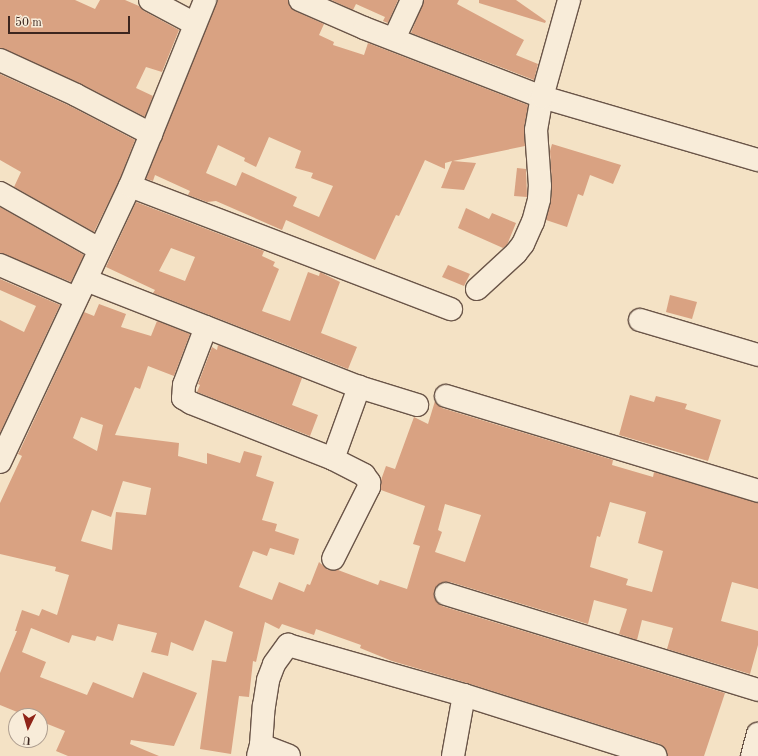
<!DOCTYPE html>
<html>
<head>
<meta charset="utf-8">
<style>
	body { margin:0 }
	#map { position:relative; width:758px; height:756px; overflow:hidden; background:#f4e2c5; font-family:"Old Standard TT",serif }
	div>[style] { position:absolute }
	.building>* { inset:0; background:#d9a282 }
	.roads { filter:drop-shadow(1px 0 #6a5548) drop-shadow(-1px 0 #6a5548) drop-shadow(0 1px #6a5548) drop-shadow(0 -1px #6a5548) }
	.minor>* { height:22px; margin:-11px; padding:0 11px; transform-origin:11px; border-radius:11px; background:#f8ecd9 }
	span { translate:-50% -50%; white-space:nowrap; text-align:center; line-height:1.15; -webkit-text-stroke:3.5px #f8ecd9; paint-order:stroke }
	.north { position:absolute; left:8px; top:708px; width:40px; height:40px; box-sizing:border-box; background:#f8ecd9; border:1px solid #ad9d8f; border-radius:50%; rotate:185deg; font-size:11px; font-weight:700; line-height:16px; text-align:center; color:#3c261f }
	.north::after { content:''; display:block; margin:auto; width:14px; height:18px; background:#8f2418; clip-path:polygon(50% 0,100% 100%,50% 72%,0 100%) }
	.scale { position:absolute; left:8px; top:16px; width:122px; height:18px; box-sizing:border-box; border:2px solid #3c261f; border-top:0; padding-left:5px; font-size:12px; line-height:14px; white-space:nowrap; color:#3c261f; -webkit-text-stroke:3px #f8ecd9; paint-order:stroke }
</style>
</head>
<body>
<div id="map">
	<div class="building">
		<div style="clip-path:polygon(0 0,75px 0,95px 9px,100px 0,125px 0,139px 6px,144px 11px,179px 30px,162px 72px,146px 67px,136px 88px,153px 96px,145px 117px,81px 84px,0 48px)"></div>
		<div style="clip-path:polygon(evenodd,217px 0,288px 0,290px 7px,295px 11px,324px 24px,319px 35px,334px 42px,333px 45px,364px 55px,368px 43px,528px 105px,524px 128px,525px 146px,453px 161px,476px 163px,464px 190px,441px 188px,452px 161px,445px 163px,445px 169px,425px 160px,399px 216px,396px 215px,375px 260px,286px 220px,282px 230px,216px 201px,207px 202px,188px 195px,190px 191px,155px 175px,153px 181px,146px 179px,217px 0,269px 137px,301px 151px,295px 168px,313px 173px,311px 178px,333px 186px,319px 217px,293px 206px,297px 197px,242px 172px,236px 186px,206px 173px,218px 145px,245px 158px,244px 161px,256px 167px,269px 137px)"></div>
		<div style="clip-path:polygon(331px 0,398px 0,388px 23px,383px 21px,385px 17px,356px 4px,353px 10px)"></div>
		<div style="clip-path:polygon(424px 0,459px 0,457px 4px,524px 40px,516px 55px,538px 64px,534px 80px,411px 33px)"></div>
		<div style="clip-path:polygon(479px 0,516px 0,546px 21px,545px 23px,479px 3px)"></div>
		<div style="clip-path:polygon(0 74px,70px 106px,135px 140px,119px 181px,94px 232px,14px 187px,21px 172px,0 160px)"></div>
		<div style="clip-path:polygon(552px 144px,621px 165px,613px 184px,590px 175px,583px 196px,578px 194px,567px 227px,546px 220px,551px 200px,552px 185px,550px 151px)"></div>
		<div style="clip-path:polygon(517px 168px,526px 169px,527px 197px,514px 196px)"></div>
		<div style="clip-path:polygon(evenodd,136px 202px,264px 251px,262px 256px,275px 262px,273px 266px,279px 269px,262px 311px,290px 321px,308px 272px,319px 276px,320px 272px,340px 282px,321px 333px,357px 347px,348px 369px,153px 293px,155px 290px,106px 267px,136px 202px,171px 248px,195px 257px,185px 281px,159px 271px,171px 248px)"></div>
		<div style="clip-path:polygon(0 207px,84px 255px,71px 282px,0 253px)"></div>
		<div style="clip-path:polygon(466px 208px,489px 219px,492px 213px,516px 223px,507px 245px,503px 248px,458px 228px)"></div>
		<div style="clip-path:polygon(448px 265px,470px 274px,464px 286px,442px 277px)"></div>
		<div style="clip-path:polygon(0 279px,60px 305px,0 433px,0 320px,24px 332px,36px 306px,0 290px)"></div>
		<div style="clip-path:polygon(670px 295px,697px 302px,692px 319px,666px 312px)"></div>
		<div style="clip-path:polygon(evenodd,99px 304px,126px 314px,121px 327px,151px 336px,157px 321px,190px 334px,174px 376px,148px 366px,140px 389px,135px 387px,115px 435px,179px 443px,178px 456px,207px 464px,207px 453px,240px 463px,244px 451px,262px 456px,256px 476px,274px 482px,262px 520px,277px 524px,275px 531px,299px 539px,294px 555px,270px 548px,267px 556px,253px 551px,239px 587px,272px 600px,279px 582px,304px 592px,307px 584px,310px 585px,319px 562px,328px 570px,338px 570px,378px 585px,380px 580px,407px 589px,420px 546px,413px 544px,425px 506px,381px 490px,381px 480px,386px 466px,395px 469px,414px 417px,428px 424px,435px 401px,442px 408px,613px 460px,612px 465px,653px 477px,654px 472px,758px 503px,758px 589px,732px 582px,721px 621px,758px 631px,758px 645px,750px 674px,667px 649px,673px 628px,642px 620px,637px 640px,619px 634px,627px 609px,594px 600px,588px 624px,450px 582px,444px 582px,438px 585px,434px 591px,434px 597px,437px 602px,442px 606px,725px 693px,704px 756px,668px 756px,665px 748px,660px 744px,467px 683px,392px 661px,360px 648px,361px 645px,316px 629px,314px 635px,282px 624px,279px 629px,265px 622px,256px 662px,253px 661px,249px 697px,239px 696px,231px 754px,200px 749px,212px 660px,226px 662px,233px 632px,205px 620px,193px 651px,171px 642px,168px 656px,151px 652px,157px 633px,118px 624px,113px 641px,97px 636px,95px 641px,72px 635px,69px 643px,31px 628px,22px 652px,46px 662px,40px 677px,87px 695px,93px 682px,133px 698px,143px 672px,197px 693px,174px 746px,131px 740px,130px 744px,159px 756px,68px 756px,56px 751px,65px 731px,40px 721px,40px 716px,27px 716px,0 705px,0 673px,17px 631px,15px 631px,22px 610px,39px 616px,42px 609px,57px 615px,69px 575px,55px 571px,56px 567px,0 554px,0 503px,22px 456px,18px 454px,21px 448px,84px 312px,94px 316px,99px 304px,81px 417px,103px 425px,97px 451px,73px 438px,81px 417px,99px 304px,123px 481px,151px 488px,146px 515px,116px 512px,112px 550px,81px 541px,92px 510px,111px 517px,123px 481px,99px 304px,610px 502px,646px 512px,638px 543px,663px 551px,652px 592px,626px 585px,628px 579px,590px 567px,597px 536px,600px 537px,610px 502px,99px 304px,445px 504px,481px 515px,465px 562px,435px 552px,442px 532px,438px 530px,445px 504px)"></div>
		<div style="clip-path:polygon(218px 345px,302px 378px,292px 405px,318px 415px,310px 436px,197px 392px,200px 385px,198px 384px,212px 347px,217px 350px)"></div>
		<div style="clip-path:polygon(630px 395px,654px 402px,656px 396px,687px 404px,685px 409px,721px 420px,708px 461px,619px 435px)"></div>
	</div>
	<div class="roads">
		<div class="minor">
			<div style="left:150px;top:0;width:51px;rotate:28.1deg"></div>
			<div style="left:300px;top:0;width:70px;rotate:23.6deg"></div>
			<div style="left:364px;top:28px;width:191px;rotate:21.2deg"></div>
			<div style="left:542px;top:97px;width:225px;rotate:16.3deg"></div>
			<div style="left:394px;top:39px;width:43px;rotate:-65.2deg"></div>
			<div style="left:0;top:60px;width:84px;rotate:24.7deg"></div>
			<div style="left:76px;top:95px;width:85px;rotate:27.5deg"></div>
			<div style="left:130px;top:186px;width:344px;rotate:21deg"></div>
			<div style="left:0;top:193px;width:114px;rotate:29.5deg"></div>
			<div style="left:0;top:265px;width:83px;rotate:23.5deg"></div>
			<div style="left:86px;top:280px;width:293px;rotate:21.4deg"></div>
			<div style="left:359px;top:387px;width:61px;rotate:17.2deg"></div>
			<div style="left:477px;top:289px;width:53px;rotate:-42.7deg"></div>
			<div style="left:516px;top:253px;width:11px;rotate:-52deg"></div>
			<div style="left:523px;top:244px;width:24px;rotate:-66deg"></div>
			<div style="left:533px;top:222px;width:24px;rotate:-75deg"></div>
			<div style="left:539px;top:199px;width:13px;rotate:-86deg"></div>
			<div style="left:540px;top:186px;width:56px;rotate:-94.1deg"></div>
			<div style="left:536px;top:130px;width:34px;rotate:-80deg"></div>
			<div style="left:542px;top:97px;width:101px;rotate:-74.4deg"></div>
			<div style="left:640px;top:320px;width:123px;rotate:16.5deg"></div>
			<div style="left:206px;top:327px;width:62px;rotate:110.8deg"></div>
			<div style="left:184px;top:385px;width:13px;rotate:94deg"></div>
			<div style="left:183px;top:398px;width:9px;rotate:32deg"></div>
			<div style="left:191px;top:403px;width:153px;rotate:21.5deg"></div>
			<div style="left:333px;top:459px;width:35px;rotate:27deg"></div>
			<div style="left:364px;top:475px;width:9px;rotate:54deg"></div>
			<div style="left:369px;top:482px;width:5px;rotate:90deg"></div>
			<div style="left:369px;top:487px;width:80px;rotate:116.6deg"></div>
			<div style="left:446px;top:396px;width:326px;rotate:16.9deg"></div>
			<div style="left:333px;top:459px;width:77px;rotate:-70.1deg"></div>
			<div style="left:0;top:462px;width:305px;rotate:-64.8deg"></div>
			<div style="left:130px;top:186px;width:201px;rotate:-68deg"></div>
			<div style="left:446px;top:594px;width:326px;rotate:17.1deg"></div>
			<div style="left:261px;top:745px;width:30px;rotate:21deg"></div>
			<div style="left:258px;top:756px;width:11px;rotate:-75deg"></div>
			<div style="left:261px;top:745px;width:39px;rotate:-86deg"></div>
			<div style="left:264px;top:706px;width:26px;rotate:-81deg"></div>
			<div style="left:268px;top:680px;width:17px;rotate:-69deg"></div>
			<div style="left:274px;top:664px;width:24px;rotate:-54deg"></div>
			<div style="left:288px;top:645px;width:183px;rotate:15.9deg"></div>
			<div style="left:464px;top:695px;width:201px;rotate:17.6deg"></div>
			<div style="left:453px;top:756px;width:62px;rotate:-79.8deg"></div>
			<div style="left:752px;top:756px;width:23px;rotate:-75deg"></div>
		</div>
	</div>
	<div class="north">U</div>
	<div class="scale">50 m</div>
</div>
</body>
</html>
